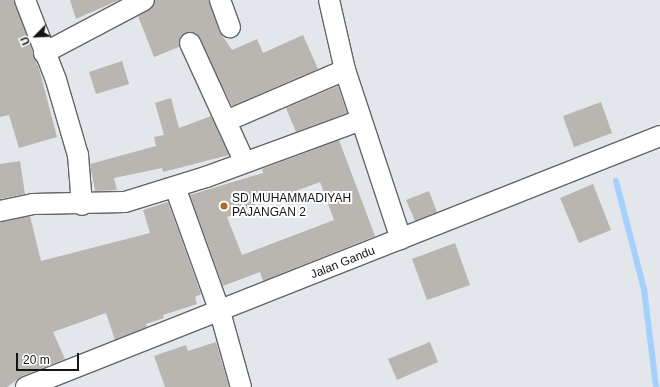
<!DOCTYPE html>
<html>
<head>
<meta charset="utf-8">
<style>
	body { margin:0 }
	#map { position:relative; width:660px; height:387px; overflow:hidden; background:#e3e7eb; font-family:Arial,sans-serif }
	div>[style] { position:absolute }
	.stream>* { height:6px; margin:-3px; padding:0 3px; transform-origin:3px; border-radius:3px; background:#a4d0fd }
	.building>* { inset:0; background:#b9b5b1 }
	.roads { filter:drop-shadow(1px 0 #626669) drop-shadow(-1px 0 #626669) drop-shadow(0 1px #626669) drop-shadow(0 -1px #626669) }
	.minor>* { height:20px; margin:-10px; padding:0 10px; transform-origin:10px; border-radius:10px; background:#fff }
	.dots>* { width:11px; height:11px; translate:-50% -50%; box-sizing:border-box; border:2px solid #fff; border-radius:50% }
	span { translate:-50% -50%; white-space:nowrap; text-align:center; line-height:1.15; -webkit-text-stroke:4px #fff; paint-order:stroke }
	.poi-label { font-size:12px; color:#141517 }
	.left { translate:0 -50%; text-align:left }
	.street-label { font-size:12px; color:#141517 }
	.north { position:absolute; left:16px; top:16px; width:40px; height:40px; -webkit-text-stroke:3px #fff; paint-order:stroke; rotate:246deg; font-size:11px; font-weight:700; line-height:16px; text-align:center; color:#141517 }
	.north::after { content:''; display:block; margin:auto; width:14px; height:18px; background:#141517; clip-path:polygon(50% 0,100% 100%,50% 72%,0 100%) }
	.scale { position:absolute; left:16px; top:353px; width:63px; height:18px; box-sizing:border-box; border:2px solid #141517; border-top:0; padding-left:5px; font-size:12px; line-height:14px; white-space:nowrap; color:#141517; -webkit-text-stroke:3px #fff; paint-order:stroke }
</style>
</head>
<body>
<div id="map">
	<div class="stream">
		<div style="left:616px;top:181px;width:112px;rotate:75.5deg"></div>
		<div style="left:644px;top:289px;width:99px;rotate:83deg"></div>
	</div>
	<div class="building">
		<div style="clip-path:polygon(0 0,14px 0,40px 72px,57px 137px,19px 148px,9px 115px,0 117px)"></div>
		<div style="clip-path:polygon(70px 0,119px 0,76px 19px)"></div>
		<div style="clip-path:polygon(155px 0,209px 0,219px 31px,232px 50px,257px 39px,263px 53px,303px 35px,318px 69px,232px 106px,196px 33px,185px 33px,180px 37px,179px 47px,154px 57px,138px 16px,153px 6px)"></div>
		<div style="clip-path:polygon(122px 61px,129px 84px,96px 94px,89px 72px)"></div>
		<div style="clip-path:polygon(338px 86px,347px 113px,296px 132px,286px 108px)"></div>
		<div style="clip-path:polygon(171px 98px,179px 128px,211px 116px,229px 155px,163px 172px,162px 168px,114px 178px,117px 190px,95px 191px,90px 164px,156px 146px,154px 137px,164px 135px,155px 103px)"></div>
		<div style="clip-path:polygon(601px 102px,612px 133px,574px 147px,563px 116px)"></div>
		<div style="clip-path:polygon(evenodd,339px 140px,375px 236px,263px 281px,260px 272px,223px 286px,190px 195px,263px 173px,262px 169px,339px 140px,320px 182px,334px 220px,242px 255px,227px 217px,320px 182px)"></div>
		<div style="clip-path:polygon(20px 161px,25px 194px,0 199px,0 164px)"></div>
		<div style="clip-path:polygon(593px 184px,611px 230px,579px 243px,560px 198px)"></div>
		<div style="clip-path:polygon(429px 191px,437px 212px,415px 221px,406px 200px)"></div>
		<div style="clip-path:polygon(168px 202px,201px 294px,195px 297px,197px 304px,163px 315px,164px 318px,146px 324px,147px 327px,115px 340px,106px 313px,53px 332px,65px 359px,22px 376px,7px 387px,0 387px,0 222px,30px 216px,41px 261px,150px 233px,143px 210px)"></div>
		<div style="clip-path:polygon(455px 243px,470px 285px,427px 300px,412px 259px)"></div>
		<div style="clip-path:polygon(216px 342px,229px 387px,165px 387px,154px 356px,186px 345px,188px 351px)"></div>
		<div style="clip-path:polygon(430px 342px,438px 362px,397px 380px,388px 359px)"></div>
	</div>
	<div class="roads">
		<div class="minor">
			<div style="left:25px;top:0;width:86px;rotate:68.8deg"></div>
			<div style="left:56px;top:80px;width:78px;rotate:73.7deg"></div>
			<div style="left:78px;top:155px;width:50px;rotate:85.4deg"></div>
			<div style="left:220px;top:0;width:29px;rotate:70deg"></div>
			<div style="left:329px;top:0;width:72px;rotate:77.1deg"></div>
			<div style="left:345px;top:70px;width:178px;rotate:71.7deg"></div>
			<div style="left:190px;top:43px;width:130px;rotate:65.4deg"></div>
			<div style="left:44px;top:53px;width:113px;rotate:-27.9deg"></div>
			<div style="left:226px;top:121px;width:129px;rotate:-23.2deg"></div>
			<div style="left:175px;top:187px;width:133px;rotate:70.2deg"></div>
			<div style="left:220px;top:312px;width:78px;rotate:74.4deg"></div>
			<div style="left:0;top:211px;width:34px;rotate:-12deg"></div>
			<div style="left:33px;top:204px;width:92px;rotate:-1.2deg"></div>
			<div style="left:125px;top:202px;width:85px;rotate:-17.2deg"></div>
			<div style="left:206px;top:177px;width:165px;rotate:-20.2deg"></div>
			<div style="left:26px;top:387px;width:682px;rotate:-21.6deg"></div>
		</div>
	</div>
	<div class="dots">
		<div style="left:224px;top:206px;background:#a66d2b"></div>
	</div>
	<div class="poi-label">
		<span class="left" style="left:232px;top:206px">SD MUHAMMADIYAH<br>PAJANGAN 2</span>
	</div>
	<div class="street-label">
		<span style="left:343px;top:263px;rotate:-22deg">Jalan Gandu</span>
	</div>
	<div class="north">U</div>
	<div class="scale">20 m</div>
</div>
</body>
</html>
